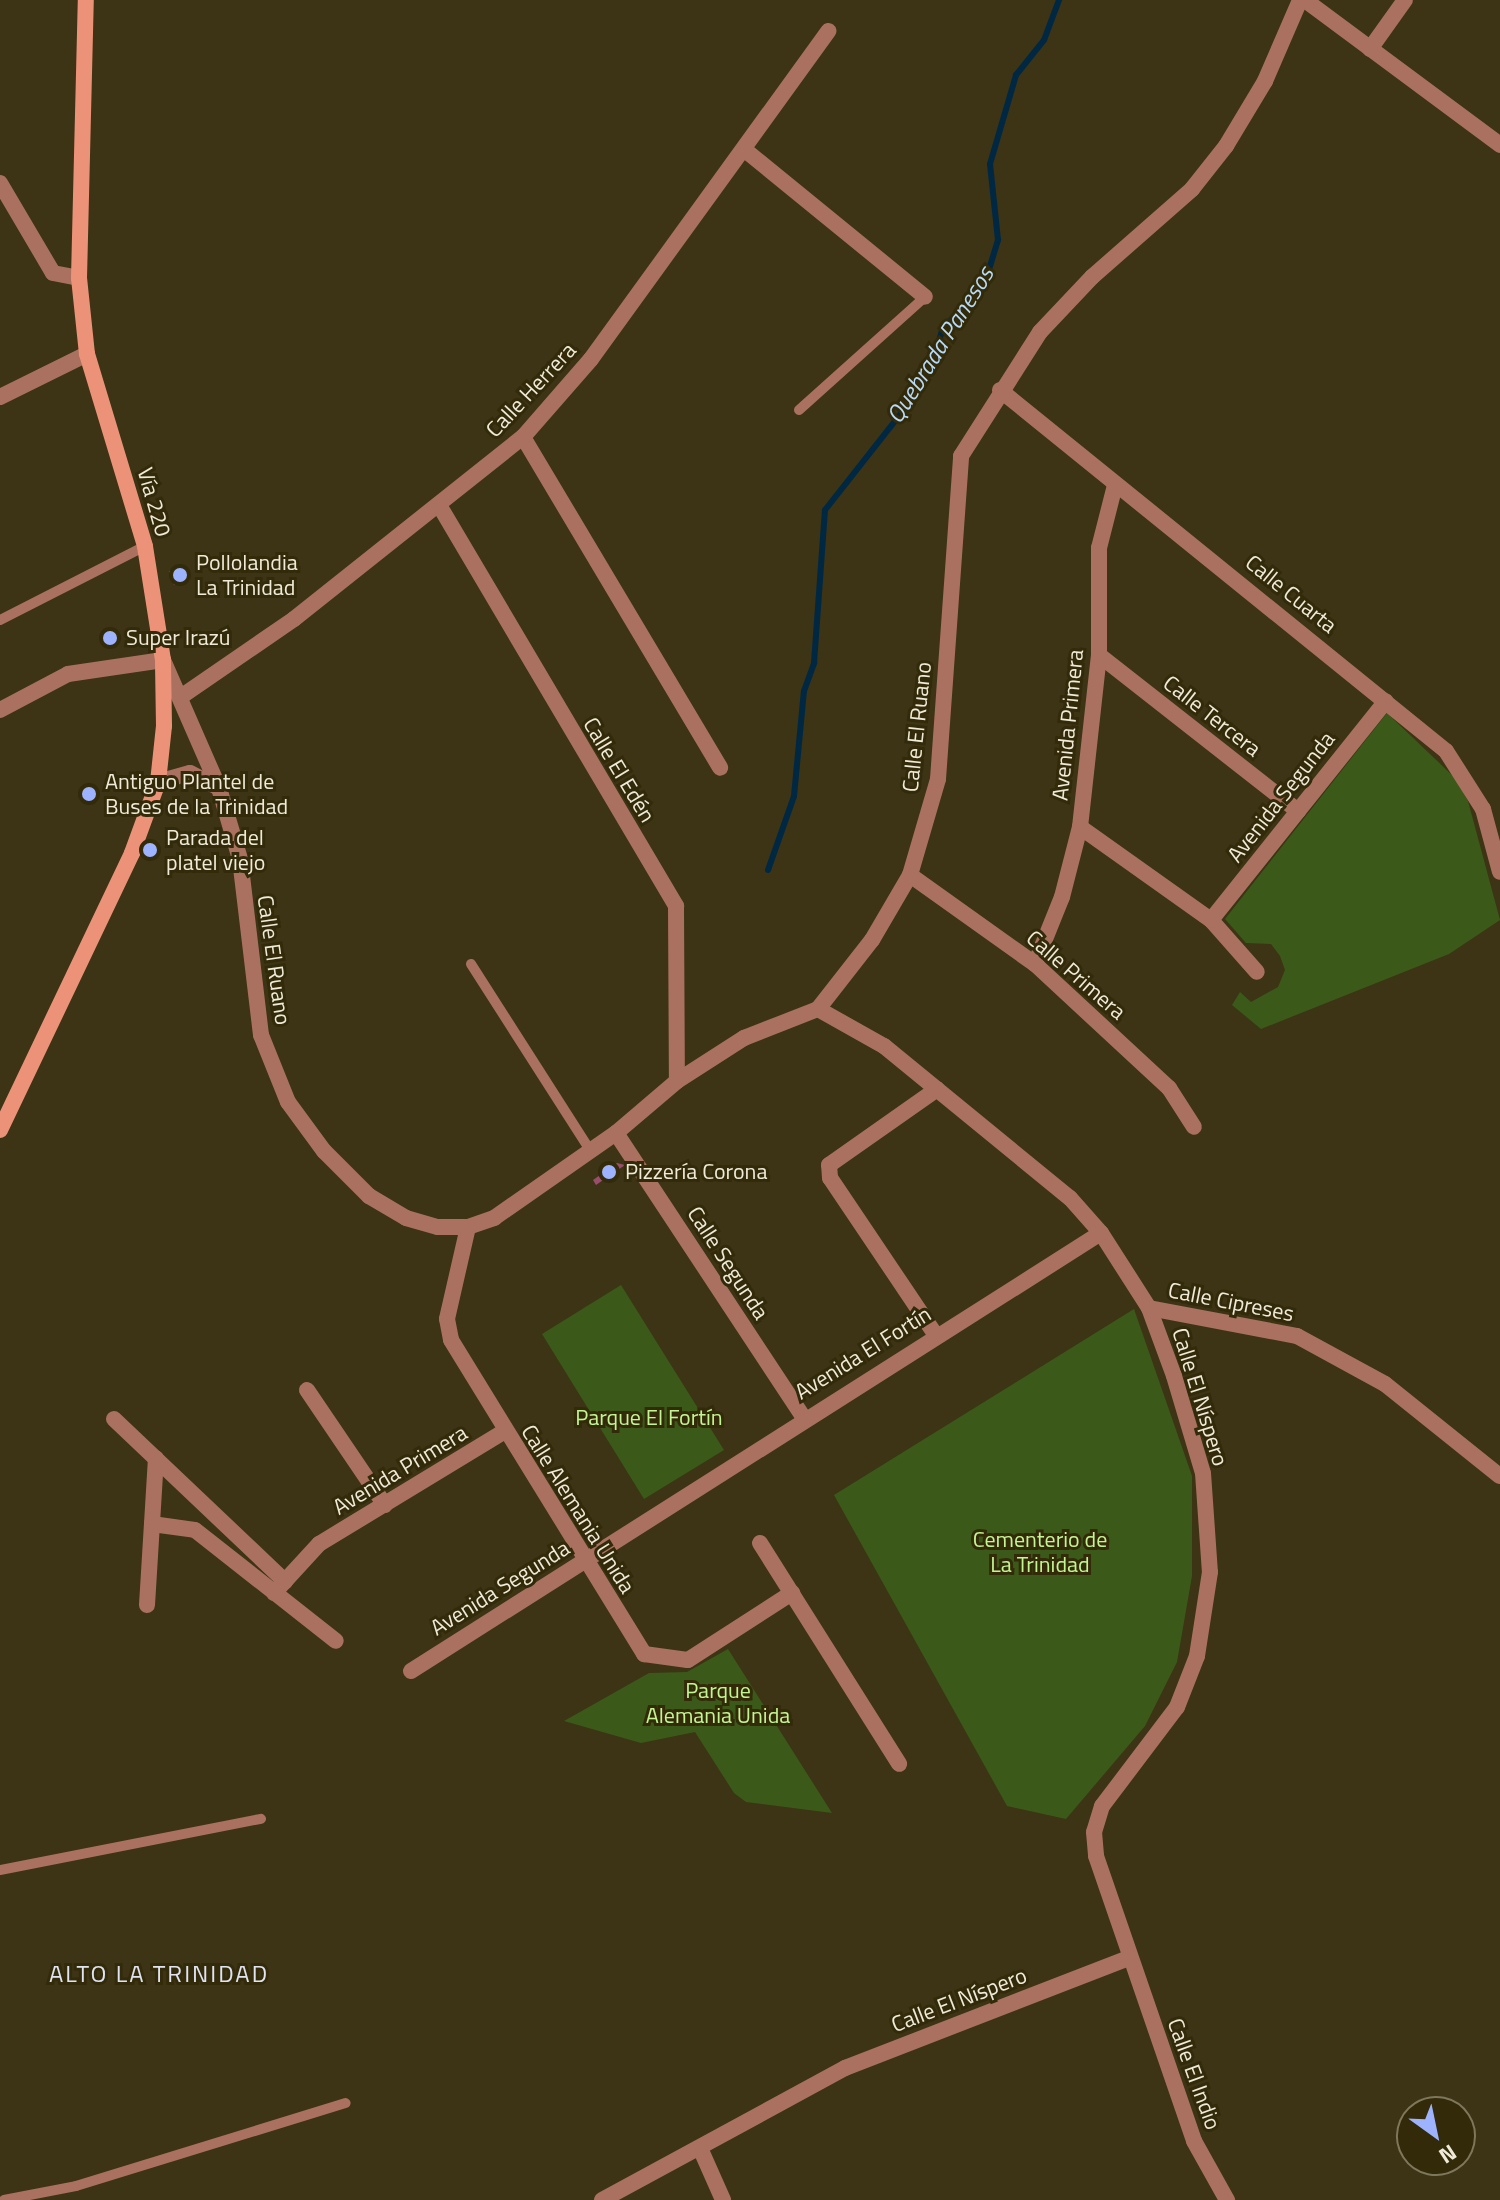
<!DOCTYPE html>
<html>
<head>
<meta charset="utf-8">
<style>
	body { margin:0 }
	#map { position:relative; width:1500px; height:2200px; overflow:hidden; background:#3c3414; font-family:"Titillium Web",sans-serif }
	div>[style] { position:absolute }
	.green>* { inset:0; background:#3b5a19 }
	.stream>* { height:6px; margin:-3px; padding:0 3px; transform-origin:3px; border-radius:3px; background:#002843 }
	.building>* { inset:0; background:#9b4d6d }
	.service>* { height:10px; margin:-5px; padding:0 5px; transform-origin:5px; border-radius:5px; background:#aa7161 }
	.minor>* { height:16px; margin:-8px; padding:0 8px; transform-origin:8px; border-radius:8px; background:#aa7161 }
	.secondary>* { height:16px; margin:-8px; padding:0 8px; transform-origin:8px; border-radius:8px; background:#ec9278 }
	.dots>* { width:22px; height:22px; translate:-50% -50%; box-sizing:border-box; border:4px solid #322a09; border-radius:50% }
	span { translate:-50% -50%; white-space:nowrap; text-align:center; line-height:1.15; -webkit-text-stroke:6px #322a09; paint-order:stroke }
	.street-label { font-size:22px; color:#f0ebd9 }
	.poi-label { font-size:22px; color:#f0ebd9 }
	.left { translate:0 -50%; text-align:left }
	.park-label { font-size:22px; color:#c2f692 }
	.water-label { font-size:24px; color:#b7daf8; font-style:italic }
	.neighbourhood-label { font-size:24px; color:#dfe3f2; letter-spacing:2px }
	.north { position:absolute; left:1396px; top:2096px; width:80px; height:80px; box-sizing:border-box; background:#322a09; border:2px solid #7e775c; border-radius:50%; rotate:147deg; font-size:22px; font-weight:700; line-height:32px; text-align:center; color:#f0ebd9 }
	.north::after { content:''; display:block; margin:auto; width:28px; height:36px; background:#9eb3fd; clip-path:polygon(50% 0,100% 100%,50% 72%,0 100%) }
</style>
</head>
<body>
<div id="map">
	<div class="green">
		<div style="clip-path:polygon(1387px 713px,1455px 778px,1468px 801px,1500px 920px,1449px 954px,1261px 1029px,1232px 1005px,1240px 992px,1251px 1002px,1278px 987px,1285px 970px,1280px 956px,1271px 944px,1246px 943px,1225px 919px)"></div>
		<div style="clip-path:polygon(621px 1285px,724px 1450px,644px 1499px,542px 1334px)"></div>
		<div style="clip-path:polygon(1134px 1309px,1192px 1476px,1192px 1576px,1177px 1662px,1145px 1726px,1066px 1819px,1007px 1806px,834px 1495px)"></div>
		<div style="clip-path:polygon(728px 1649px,832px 1813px,746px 1802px,734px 1793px,695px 1732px,641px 1743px,564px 1721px,649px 1673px,687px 1672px)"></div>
	</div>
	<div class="stream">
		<div style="left:768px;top:870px;width:78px;rotate:-70.6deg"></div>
		<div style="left:794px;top:796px;width:105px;rotate:-84.6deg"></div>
		<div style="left:804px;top:691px;width:30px;rotate:-70deg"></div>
		<div style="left:814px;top:663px;width:153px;rotate:-85.9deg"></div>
		<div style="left:825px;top:510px;width:142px;rotate:-51.8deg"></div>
		<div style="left:913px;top:398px;width:34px;rotate:-58deg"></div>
		<div style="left:931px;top:369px;width:40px;rotate:-74deg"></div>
		<div style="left:942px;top:331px;width:71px;rotate:-50.7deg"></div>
		<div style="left:987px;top:276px;width:38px;rotate:-73deg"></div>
		<div style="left:998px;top:240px;width:76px;rotate:-96deg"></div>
		<div style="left:990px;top:164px;width:93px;rotate:-73.7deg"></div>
		<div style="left:1016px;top:75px;width:45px;rotate:-51.3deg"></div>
		<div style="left:1044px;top:40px;width:43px;rotate:-69.4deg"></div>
	</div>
	<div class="building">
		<div style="clip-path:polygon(185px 566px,190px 580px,174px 585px,169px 571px)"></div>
		<div style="clip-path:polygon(617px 1163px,625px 1165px,596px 1185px,593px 1180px)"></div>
	</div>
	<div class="service">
		<div style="left:799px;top:410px;width:169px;rotate:-41.9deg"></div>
		<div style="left:0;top:620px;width:163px;rotate:-27deg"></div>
		<div style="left:471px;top:964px;width:223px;rotate:57.4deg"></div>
		<div style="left:0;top:1870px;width:266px;rotate:-11.1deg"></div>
		<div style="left:4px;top:2200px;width:73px;rotate:-11deg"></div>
		<div style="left:76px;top:2186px;width:282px;rotate:-17.1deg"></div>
	</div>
	<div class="minor">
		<div style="left:1305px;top:0;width:243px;rotate:36.6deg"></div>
		<div style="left:1370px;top:49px;width:60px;rotate:-54.5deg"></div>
		<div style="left:745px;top:150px;width:232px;rotate:39.2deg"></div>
		<div style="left:0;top:183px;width:104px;rotate:59.5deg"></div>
		<div style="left:53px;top:273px;width:26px;rotate:11deg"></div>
		<div style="left:1000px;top:390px;width:574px;rotate:38.99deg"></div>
		<div style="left:1446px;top:751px;width:69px;rotate:57.5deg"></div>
		<div style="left:1483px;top:809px;width:65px;rotate:74.9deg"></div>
		<div style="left:0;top:397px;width:97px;rotate:-26.3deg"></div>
		<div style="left:523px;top:437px;width:385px;rotate:59.2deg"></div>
		<div style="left:439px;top:505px;width:466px;rotate:59.4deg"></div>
		<div style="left:676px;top:906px;width:175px;rotate:89.7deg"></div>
		<div style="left:1099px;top:655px;width:253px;rotate:38.1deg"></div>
		<div style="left:182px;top:696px;width:136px;rotate:-34.5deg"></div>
		<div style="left:294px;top:619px;width:293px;rotate:-38.5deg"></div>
		<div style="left:523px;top:437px;width:103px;rotate:-48.9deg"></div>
		<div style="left:591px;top:359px;width:405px;rotate:-54.1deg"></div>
		<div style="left:0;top:710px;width:77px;rotate:-27.9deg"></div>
		<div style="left:68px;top:674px;width:96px;rotate:-8.4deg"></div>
		<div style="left:163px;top:660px;width:140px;rotate:66.4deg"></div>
		<div style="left:219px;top:788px;width:74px;rotate:73.5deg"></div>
		<div style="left:240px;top:859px;width:177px;rotate:83.2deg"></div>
		<div style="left:261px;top:1035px;width:72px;rotate:68.1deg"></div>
		<div style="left:288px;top:1102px;width:61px;rotate:53.7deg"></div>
		<div style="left:324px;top:1151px;width:64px;rotate:45deg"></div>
		<div style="left:369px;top:1196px;width:43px;rotate:30.7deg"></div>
		<div style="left:406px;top:1218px;width:33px;rotate:16deg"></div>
		<div style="left:438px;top:1227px;width:30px"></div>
		<div style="left:468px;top:1227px;width:28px;rotate:-19deg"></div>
		<div style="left:494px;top:1218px;width:149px;rotate:-34.9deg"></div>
		<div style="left:616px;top:1133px;width:80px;rotate:-40.4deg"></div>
		<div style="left:677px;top:1081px;width:80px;rotate:-32.7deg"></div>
		<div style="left:744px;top:1038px;width:79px;rotate:-21.4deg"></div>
		<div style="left:818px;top:1009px;width:88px;rotate:-52deg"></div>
		<div style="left:872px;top:940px;width:75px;rotate:-59.7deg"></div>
		<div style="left:910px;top:875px;width:100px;rotate:-73.7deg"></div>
		<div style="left:938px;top:779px;width:324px;rotate:-85.9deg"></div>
		<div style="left:961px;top:456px;width:147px;rotate:-57.5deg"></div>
		<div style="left:1040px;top:332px;width:76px;rotate:-46.6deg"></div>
		<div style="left:1092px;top:277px;width:133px;rotate:-41.3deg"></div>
		<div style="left:1192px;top:189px;width:55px;rotate:-51.7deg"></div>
		<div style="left:1226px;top:146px;width:76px;rotate:-59deg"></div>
		<div style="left:1265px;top:81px;width:88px;rotate:-66.6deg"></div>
		<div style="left:158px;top:782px;width:33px;rotate:-16deg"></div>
		<div style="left:190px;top:773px;width:31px;rotate:27deg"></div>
		<div style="left:1080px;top:827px;width:161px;rotate:35.4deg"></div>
		<div style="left:1211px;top:920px;width:69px;rotate:48.5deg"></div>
		<div style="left:910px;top:875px;width:153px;rotate:35.5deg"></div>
		<div style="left:1035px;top:964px;width:183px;rotate:42.8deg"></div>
		<div style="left:1169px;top:1088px;width:46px;rotate:57.3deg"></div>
		<div style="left:1211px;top:920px;width:280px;rotate:-51.4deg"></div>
		<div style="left:1035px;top:964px;width:72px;rotate:-68.1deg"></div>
		<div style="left:1062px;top:897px;width:72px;rotate:-75.6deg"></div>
		<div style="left:1080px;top:827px;width:173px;rotate:-83.7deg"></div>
		<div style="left:1099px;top:655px;width:107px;rotate:-90deg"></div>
		<div style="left:1099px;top:548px;width:65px;rotate:-75.7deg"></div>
		<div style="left:818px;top:1009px;width:76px;rotate:29.3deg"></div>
		<div style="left:884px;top:1046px;width:240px;rotate:39.3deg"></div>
		<div style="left:1070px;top:1198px;width:47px;rotate:48.5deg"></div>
		<div style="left:1101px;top:1233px;width:89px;rotate:57.4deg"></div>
		<div style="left:1149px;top:1308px;width:72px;rotate:69.8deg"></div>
		<div style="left:1174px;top:1376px;width:101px;rotate:73.4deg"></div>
		<div style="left:1203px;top:1473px;width:99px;rotate:86deg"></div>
		<div style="left:1210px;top:1572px;width:85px;rotate:98.8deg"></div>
		<div style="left:1197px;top:1656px;width:55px;rotate:111.4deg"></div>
		<div style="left:1177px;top:1707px;width:124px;rotate:127.1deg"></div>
		<div style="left:1102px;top:1806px;width:27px;rotate:107deg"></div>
		<div style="left:1094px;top:1832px;width:24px;rotate:85deg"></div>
		<div style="left:1096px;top:1856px;width:301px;rotate:71deg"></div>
		<div style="left:1194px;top:2141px;width:68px;rotate:60.8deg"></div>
		<div style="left:616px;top:1133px;width:340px;rotate:56.6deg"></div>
		<div style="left:468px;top:1227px;width:94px;rotate:102.9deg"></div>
		<div style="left:447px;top:1319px;width:21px;rotate:79deg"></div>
		<div style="left:451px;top:1340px;width:369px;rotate:58.4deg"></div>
		<div style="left:644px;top:1654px;width:44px;rotate:7.8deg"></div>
		<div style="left:688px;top:1660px;width:124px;rotate:-32.8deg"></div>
		<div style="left:1149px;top:1308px;width:151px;rotate:10.7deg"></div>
		<div style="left:1297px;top:1336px;width:100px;rotate:28.6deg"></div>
		<div style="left:1385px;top:1384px;width:147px;rotate:38.7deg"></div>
		<div style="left:935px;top:1334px;width:188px;rotate:-123.9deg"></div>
		<div style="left:830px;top:1178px;width:13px;rotate:-94deg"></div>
		<div style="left:829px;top:1165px;width:132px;rotate:-35.1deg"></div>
		<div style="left:307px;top:1390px;width:139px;rotate:55.9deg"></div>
		<div style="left:114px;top:1419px;width:236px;rotate:43.5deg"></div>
		<div style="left:152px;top:1524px;width:43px;rotate:7.9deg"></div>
		<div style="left:195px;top:1530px;width:179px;rotate:38.2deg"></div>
		<div style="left:760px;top:1543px;width:261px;rotate:57.8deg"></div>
		<div style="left:274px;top:1593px;width:67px;rotate:-47.4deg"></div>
		<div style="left:319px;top:1544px;width:215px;rotate:-31.3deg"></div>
		<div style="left:147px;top:1605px;width:147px;rotate:-86.5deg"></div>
		<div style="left:411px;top:1671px;width:817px;rotate:-32.41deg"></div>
		<div style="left:700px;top:2148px;width:57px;rotate:66.1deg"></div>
		<div style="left:602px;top:2200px;width:277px;rotate:-28.5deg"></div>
		<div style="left:845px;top:2068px;width:305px;rotate:-21.2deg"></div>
	</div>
	<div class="secondary">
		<div style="left:0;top:1130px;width:307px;rotate:-64.5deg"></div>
		<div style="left:132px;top:853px;width:76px;rotate:-69.9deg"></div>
		<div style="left:158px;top:782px;width:56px;rotate:-83.9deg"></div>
		<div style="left:164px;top:726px;width:66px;rotate:-90.9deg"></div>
		<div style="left:163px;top:660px;width:115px;rotate:-99deg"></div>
		<div style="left:145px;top:546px;width:201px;rotate:-106.8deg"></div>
		<div style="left:87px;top:354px;width:76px;rotate:-96deg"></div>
		<div style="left:79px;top:278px;width:278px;rotate:-88.6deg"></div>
	</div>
	<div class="dots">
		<div style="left:180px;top:575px;background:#9eb3fd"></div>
		<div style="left:110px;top:638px;background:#9eb3fd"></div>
		<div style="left:89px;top:794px;background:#9eb3fd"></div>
		<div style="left:150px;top:850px;background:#9eb3fd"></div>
		<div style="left:609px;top:1172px;background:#9eb3fd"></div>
	</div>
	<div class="street-label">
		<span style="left:531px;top:390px;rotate:-47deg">Calle Herrera</span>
		<span style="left:154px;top:502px;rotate:74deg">Vía 220</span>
		<span style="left:1291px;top:594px;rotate:39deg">Calle Cuarta</span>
		<span style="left:1212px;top:716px;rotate:38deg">Calle Tercera</span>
		<span style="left:1068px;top:725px;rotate:-84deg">Avenida Primera</span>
		<span style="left:917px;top:727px;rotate:-84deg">Calle El Ruano</span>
		<span style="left:619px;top:770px;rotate:59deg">Calle El Edén</span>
		<span style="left:1281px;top:797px;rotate:-52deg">Avenida Segunda</span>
		<span style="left:274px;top:960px;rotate:82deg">Calle El Ruano</span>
		<span style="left:1076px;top:975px;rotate:41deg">Calle Primera</span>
		<span style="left:728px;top:1263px;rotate:57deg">Calle Segunda</span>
		<span style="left:1231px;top:1302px;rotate:11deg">Calle Cipreses</span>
		<span style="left:863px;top:1353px;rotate:-32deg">Avenida El Fortín</span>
		<span style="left:1200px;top:1397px;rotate:73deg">Calle El Níspero</span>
		<span style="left:400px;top:1470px;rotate:-31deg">Avenida Primera</span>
		<span style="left:578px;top:1509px;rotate:58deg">Calle Alemania Unida</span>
		<span style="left:500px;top:1588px;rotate:-32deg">Avenida Segunda</span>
		<span style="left:959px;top:2000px;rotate:-21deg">Calle El Níspero</span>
		<span style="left:1194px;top:2074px;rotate:70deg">Calle El Indio</span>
	</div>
	<div class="poi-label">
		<span class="left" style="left:196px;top:575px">Pollolandia<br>La Trinidad</span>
		<span class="left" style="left:126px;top:638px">Super Irazú</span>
		<span class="left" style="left:105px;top:794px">Antiguo Plantel de<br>Buses de la Trinidad</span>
		<span class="left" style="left:166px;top:850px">Parada del<br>platel viejo</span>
		<span class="left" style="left:625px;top:1172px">Pizzería Corona</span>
	</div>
	<div class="park-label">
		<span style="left:649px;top:1418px">Parque El Fortín</span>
		<span style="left:1040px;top:1552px">Cementerio de<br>La Trinidad</span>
		<span style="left:718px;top:1703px">Parque<br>Alemania Unida</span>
	</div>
	<div class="water-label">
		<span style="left:940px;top:345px;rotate:-58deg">Quebrada Panesos</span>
	</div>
	<div class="neighbourhood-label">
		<span style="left:159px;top:1974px">ALTO LA TRINIDAD</span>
	</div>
	<div class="north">N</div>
</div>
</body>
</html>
